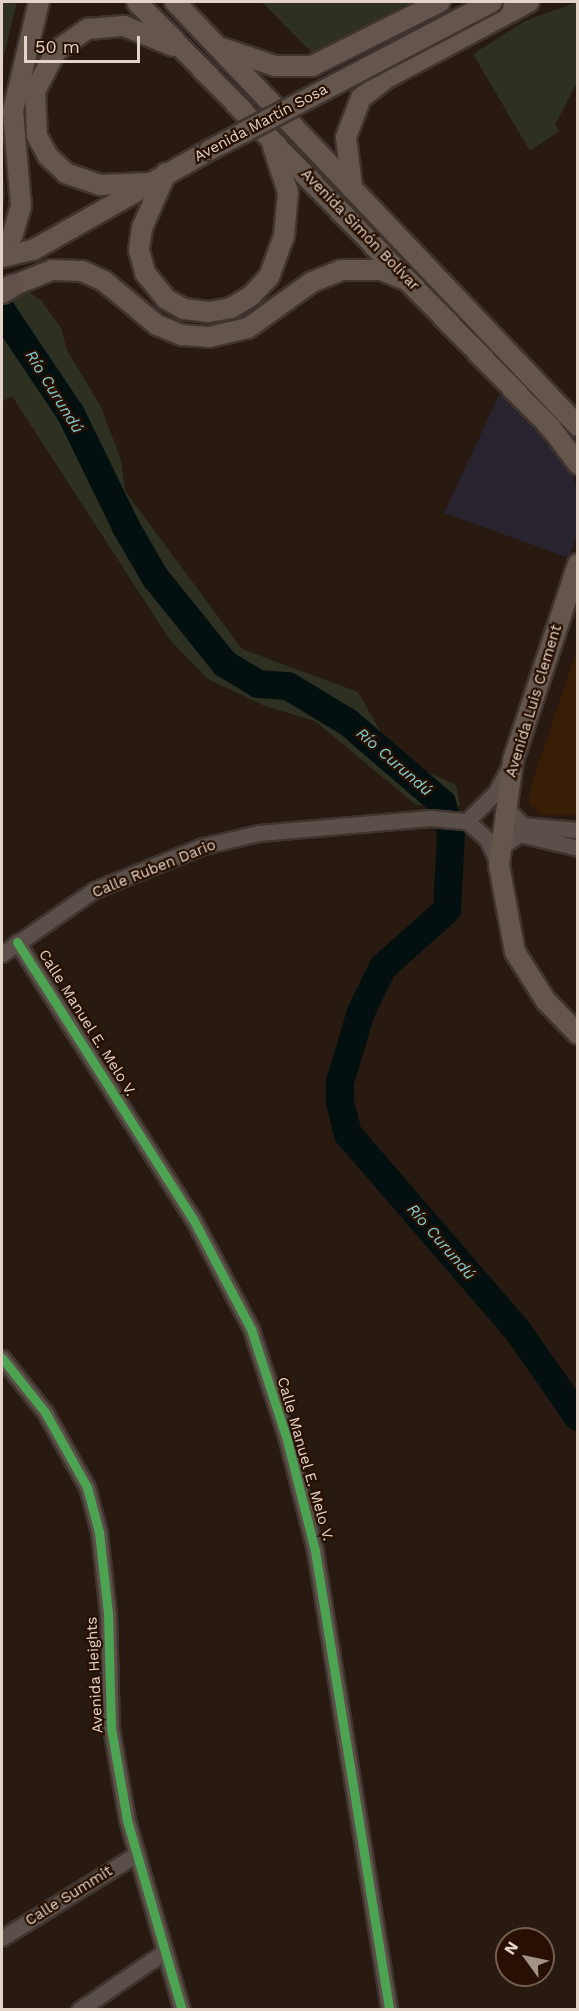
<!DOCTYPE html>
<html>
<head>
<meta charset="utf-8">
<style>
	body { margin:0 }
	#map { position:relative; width:579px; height:2011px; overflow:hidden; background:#281a11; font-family:"Work Sans",sans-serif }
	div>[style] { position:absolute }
	.commercial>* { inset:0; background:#29232f }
	.built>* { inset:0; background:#381d07 }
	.green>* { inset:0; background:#2e3122 }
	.river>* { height:28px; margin:-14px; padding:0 14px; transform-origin:14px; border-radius:14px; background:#041010 }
	.roads { filter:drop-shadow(2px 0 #3f342e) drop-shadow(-2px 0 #3f342e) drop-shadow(0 2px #3f342e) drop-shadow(0 -2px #3f342e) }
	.minor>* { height:15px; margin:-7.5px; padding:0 7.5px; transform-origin:7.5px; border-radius:7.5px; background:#5b5049 }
	.major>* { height:20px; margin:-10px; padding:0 10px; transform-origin:10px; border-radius:10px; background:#64554d }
	.highway>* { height:22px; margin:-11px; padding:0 11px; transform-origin:11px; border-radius:11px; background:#63524c }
	.bridges { filter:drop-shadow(2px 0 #3f342e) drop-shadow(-2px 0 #3f342e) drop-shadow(0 2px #3f342e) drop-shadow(0 -2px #3f342e) }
	.major-bridge>* { height:20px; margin:-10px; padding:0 10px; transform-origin:10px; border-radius:10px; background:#64554d }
	.cycleway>* { height:9px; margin:-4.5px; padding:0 4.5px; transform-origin:4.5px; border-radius:4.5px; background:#4ca352 }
	span { translate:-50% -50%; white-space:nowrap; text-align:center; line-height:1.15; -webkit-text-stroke:4.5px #271001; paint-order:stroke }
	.street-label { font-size:15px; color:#e4d3c8 }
	.water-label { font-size:16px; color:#82ced2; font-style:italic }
	.frame { position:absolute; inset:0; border:3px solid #e4d3c8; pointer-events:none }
	.north { position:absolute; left:495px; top:1927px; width:60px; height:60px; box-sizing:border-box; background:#271001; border:2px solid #735e51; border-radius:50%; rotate:303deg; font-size:16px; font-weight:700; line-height:24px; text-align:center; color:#e4d3c8 }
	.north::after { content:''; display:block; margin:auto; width:21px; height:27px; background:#a29288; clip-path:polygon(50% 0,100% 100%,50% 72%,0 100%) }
	.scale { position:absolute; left:24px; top:36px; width:116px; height:27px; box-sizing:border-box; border:3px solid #e4d3c8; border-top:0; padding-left:8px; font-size:18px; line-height:21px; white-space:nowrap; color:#e4d3c8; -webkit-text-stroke:4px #271001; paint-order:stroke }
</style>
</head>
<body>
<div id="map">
	<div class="commercial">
		<div style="clip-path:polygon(502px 389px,570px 463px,577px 490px,578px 530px,569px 558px,444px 513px)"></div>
	</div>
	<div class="built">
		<div style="clip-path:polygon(577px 649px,577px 815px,541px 815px,529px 804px,531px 786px)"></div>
	</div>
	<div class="green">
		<div style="clip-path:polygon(2px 2px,17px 2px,2px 64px)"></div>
		<div style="clip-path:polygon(262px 2px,411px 2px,313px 54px)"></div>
		<div style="clip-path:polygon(577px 2px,577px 82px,555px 125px,559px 131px,530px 151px,473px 54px,525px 21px)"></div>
		<div style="clip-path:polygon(2px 152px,5px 196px,2px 209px)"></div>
		<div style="clip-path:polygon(27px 291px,41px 300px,61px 328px,67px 350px,101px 407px,121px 460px,125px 491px,242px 649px,358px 692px,395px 757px,456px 785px,460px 806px,416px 805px,315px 721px,265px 706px,208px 679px,170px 640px,12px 396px,2px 402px,2px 308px)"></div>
	</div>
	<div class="river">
		<div style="left:2px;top:311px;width:124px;rotate:56.2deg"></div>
		<div style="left:71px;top:414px;width:126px;rotate:64deg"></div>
		<div style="left:126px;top:527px;width:58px;rotate:59.9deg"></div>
		<div style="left:155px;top:577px;width:112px;rotate:51.2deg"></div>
		<div style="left:225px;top:664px;width:39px;rotate:31deg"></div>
		<div style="left:258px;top:684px;width:30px;rotate:4deg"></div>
		<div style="left:288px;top:686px;width:71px;rotate:31.2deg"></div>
		<div style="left:349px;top:723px;width:123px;rotate:40.7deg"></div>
		<div style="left:442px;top:803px;width:32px;rotate:74deg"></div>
		<div style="left:451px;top:834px;width:76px;rotate:93deg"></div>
		<div style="left:447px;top:910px;width:86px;rotate:138.3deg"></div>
		<div style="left:383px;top:967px;width:50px;rotate:116.1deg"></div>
		<div style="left:361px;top:1012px;width:73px;rotate:106.7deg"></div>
		<div style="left:340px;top:1082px;width:20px;rotate:90deg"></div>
		<div style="left:340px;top:1102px;width:33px;rotate:76deg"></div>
		<div style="left:348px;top:1134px;width:260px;rotate:49.2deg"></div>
		<div style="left:518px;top:1331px;width:105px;rotate:55.1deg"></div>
	</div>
	<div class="roads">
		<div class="minor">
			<div style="left:505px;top:806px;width:25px;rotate:48deg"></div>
			<div style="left:522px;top:825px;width:56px;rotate:5.1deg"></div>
			<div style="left:467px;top:821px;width:41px;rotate:-45deg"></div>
			<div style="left:496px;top:792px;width:30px;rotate:-62deg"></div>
			<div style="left:500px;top:848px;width:24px;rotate:-36deg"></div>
			<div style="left:519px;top:834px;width:61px;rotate:13.3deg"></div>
			<div style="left:17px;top:942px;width:328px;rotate:57.6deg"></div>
			<div style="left:193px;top:1219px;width:124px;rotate:62.2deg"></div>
			<div style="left:251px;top:1329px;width:117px;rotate:72deg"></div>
			<div style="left:287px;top:1440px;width:114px;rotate:75.8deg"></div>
			<div style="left:315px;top:1551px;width:465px;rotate:80.8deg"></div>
			<div style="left:2px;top:954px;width:112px;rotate:-34.8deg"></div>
			<div style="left:94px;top:890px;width:118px;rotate:-22deg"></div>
			<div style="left:203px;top:846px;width:57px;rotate:-13.1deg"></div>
			<div style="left:259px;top:833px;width:172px;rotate:-5deg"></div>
			<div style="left:430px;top:818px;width:37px;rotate:5deg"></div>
			<div style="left:467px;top:821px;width:27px;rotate:42deg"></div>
			<div style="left:487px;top:839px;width:29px;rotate:65deg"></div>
			<div style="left:2px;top:1358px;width:69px;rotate:51.5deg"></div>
			<div style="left:45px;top:1412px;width:86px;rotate:60.8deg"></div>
			<div style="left:87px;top:1487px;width:47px;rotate:75.1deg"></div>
			<div style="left:99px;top:1532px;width:81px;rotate:83.7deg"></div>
			<div style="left:108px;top:1613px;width:115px;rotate:88.5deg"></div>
			<div style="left:111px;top:1728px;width:93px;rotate:80.1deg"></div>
			<div style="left:127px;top:1820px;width:198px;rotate:73.9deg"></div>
			<div style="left:2px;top:1938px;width:159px;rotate:-31.9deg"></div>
			<div style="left:79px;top:2010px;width:103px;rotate:-34.3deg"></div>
		</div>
		<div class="major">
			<div style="left:137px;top:2px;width:594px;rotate:45.82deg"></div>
			<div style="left:551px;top:428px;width:45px;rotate:53.1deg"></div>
			<div style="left:175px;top:2px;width:585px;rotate:46.45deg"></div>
			<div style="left:222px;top:48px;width:56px;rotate:18.8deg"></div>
			<div style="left:275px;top:66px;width:37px"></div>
			<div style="left:312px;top:66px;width:143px;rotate:-26.6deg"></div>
			<div style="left:166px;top:173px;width:60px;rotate:113.6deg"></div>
			<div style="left:142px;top:228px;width:22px;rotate:98deg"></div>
			<div style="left:139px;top:250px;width:24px;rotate:75deg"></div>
			<div style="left:145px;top:273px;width:33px;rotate:51deg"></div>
			<div style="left:166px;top:299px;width:21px;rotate:29deg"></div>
			<div style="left:184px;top:309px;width:25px;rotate:7deg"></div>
			<div style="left:209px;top:312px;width:22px;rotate:-10deg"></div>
			<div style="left:231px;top:308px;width:23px;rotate:-31deg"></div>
			<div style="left:251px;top:296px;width:26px;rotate:-47deg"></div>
			<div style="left:269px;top:277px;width:44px;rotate:-69.9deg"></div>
			<div style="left:284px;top:236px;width:44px;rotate:-84.8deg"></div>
			<div style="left:288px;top:192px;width:47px;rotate:-108.4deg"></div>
			<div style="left:150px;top:183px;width:50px;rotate:177.7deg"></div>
			<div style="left:100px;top:185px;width:36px;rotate:-161deg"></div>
			<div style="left:66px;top:173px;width:25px;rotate:-137deg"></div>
			<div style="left:48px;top:156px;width:23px;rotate:-119deg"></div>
			<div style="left:37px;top:136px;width:45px;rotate:-92.5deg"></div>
			<div style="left:35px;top:91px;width:45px;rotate:-62.3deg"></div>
			<div style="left:56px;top:51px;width:39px;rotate:-35deg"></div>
			<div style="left:88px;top:29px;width:36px;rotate:-5deg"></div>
			<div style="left:124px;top:26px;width:53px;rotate:22.2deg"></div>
			<div style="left:352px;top:186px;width:49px;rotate:-97deg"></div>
			<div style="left:346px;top:137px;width:42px;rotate:-69deg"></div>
			<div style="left:361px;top:98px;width:33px;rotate:-38deg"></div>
			<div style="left:387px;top:78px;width:161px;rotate:-28.2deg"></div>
			<div style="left:2px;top:251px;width:20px;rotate:-57deg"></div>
			<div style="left:13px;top:234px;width:29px;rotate:-74deg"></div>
			<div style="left:21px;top:206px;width:95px;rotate:-94.8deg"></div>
			<div style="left:13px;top:111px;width:112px;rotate:-76.6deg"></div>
			<div style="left:2px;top:257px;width:32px;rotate:-13deg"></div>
			<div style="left:33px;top:250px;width:203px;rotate:-29.5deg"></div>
			<div style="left:12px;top:286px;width:43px;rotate:-21.8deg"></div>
			<div style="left:52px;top:270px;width:30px;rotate:2deg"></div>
			<div style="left:82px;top:271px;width:24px;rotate:24deg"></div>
			<div style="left:104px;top:281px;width:69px;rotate:39.7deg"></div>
			<div style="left:157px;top:325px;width:27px;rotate:22deg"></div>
			<div style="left:182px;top:335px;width:27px;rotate:4deg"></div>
			<div style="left:209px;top:337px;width:40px;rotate:-13deg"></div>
			<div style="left:248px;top:328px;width:79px;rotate:-35.7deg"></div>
			<div style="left:312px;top:282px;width:31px;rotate:-22deg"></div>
			<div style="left:341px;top:270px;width:40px"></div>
			<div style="left:381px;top:270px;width:24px;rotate:22deg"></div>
			<div style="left:578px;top:564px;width:207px;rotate:108.3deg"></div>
			<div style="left:513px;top:761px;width:105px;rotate:97.7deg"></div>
			<div style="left:499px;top:865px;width:88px;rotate:79.6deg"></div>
			<div style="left:515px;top:952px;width:58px;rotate:57.7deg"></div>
			<div style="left:546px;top:1001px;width:46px;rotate:45.9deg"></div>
		</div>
		<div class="highway">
			<div style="left:2px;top:292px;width:12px;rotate:-31deg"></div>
		</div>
	</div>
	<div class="bridges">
		<div class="major-bridge">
			<div style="left:210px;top:150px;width:318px;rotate:-27.7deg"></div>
		</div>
	</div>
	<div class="cycleway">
		<div style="left:17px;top:942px;width:328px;rotate:57.6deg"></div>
		<div style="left:193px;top:1219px;width:124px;rotate:62.2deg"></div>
		<div style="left:251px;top:1329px;width:117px;rotate:72deg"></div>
		<div style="left:287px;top:1440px;width:114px;rotate:75.8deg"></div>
		<div style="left:315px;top:1551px;width:465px;rotate:80.8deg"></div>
		<div style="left:2px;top:1358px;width:69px;rotate:51.5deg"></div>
		<div style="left:45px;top:1412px;width:86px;rotate:60.8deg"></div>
		<div style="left:87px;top:1487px;width:47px;rotate:75.1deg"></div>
		<div style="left:99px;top:1532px;width:81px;rotate:83.7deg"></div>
		<div style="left:108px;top:1613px;width:115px;rotate:88.5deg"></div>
		<div style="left:111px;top:1728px;width:93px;rotate:80.1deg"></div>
		<div style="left:127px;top:1820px;width:198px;rotate:73.9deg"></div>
	</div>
	<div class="street-label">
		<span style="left:261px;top:123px;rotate:-28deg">Avenida Martín Sosa</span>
		<span style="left:360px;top:230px;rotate:46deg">Avenida Simón Bolívar</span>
		<span style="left:534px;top:701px;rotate:-73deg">Avenida Luis Clement</span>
		<span style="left:154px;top:869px;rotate:-22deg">Calle Ruben Dario</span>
		<span style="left:87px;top:1023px;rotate:58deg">Calle Manuel E. Melo V.</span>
		<span style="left:305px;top:1459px;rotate:74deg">Calle Manuel E. Melo V.</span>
		<span style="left:95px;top:1675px;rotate:-93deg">Avenida Heights</span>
		<span style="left:69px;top:1896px;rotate:-32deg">Calle Summit</span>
	</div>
	<div class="water-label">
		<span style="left:54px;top:392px;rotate:58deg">Río Curundú</span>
		<span style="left:394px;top:762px;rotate:41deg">Río Curundú</span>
		<span style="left:441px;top:1242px;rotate:49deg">Río Curundú</span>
	</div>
	<div class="frame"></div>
	<div class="north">N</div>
	<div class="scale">50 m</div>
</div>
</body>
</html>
